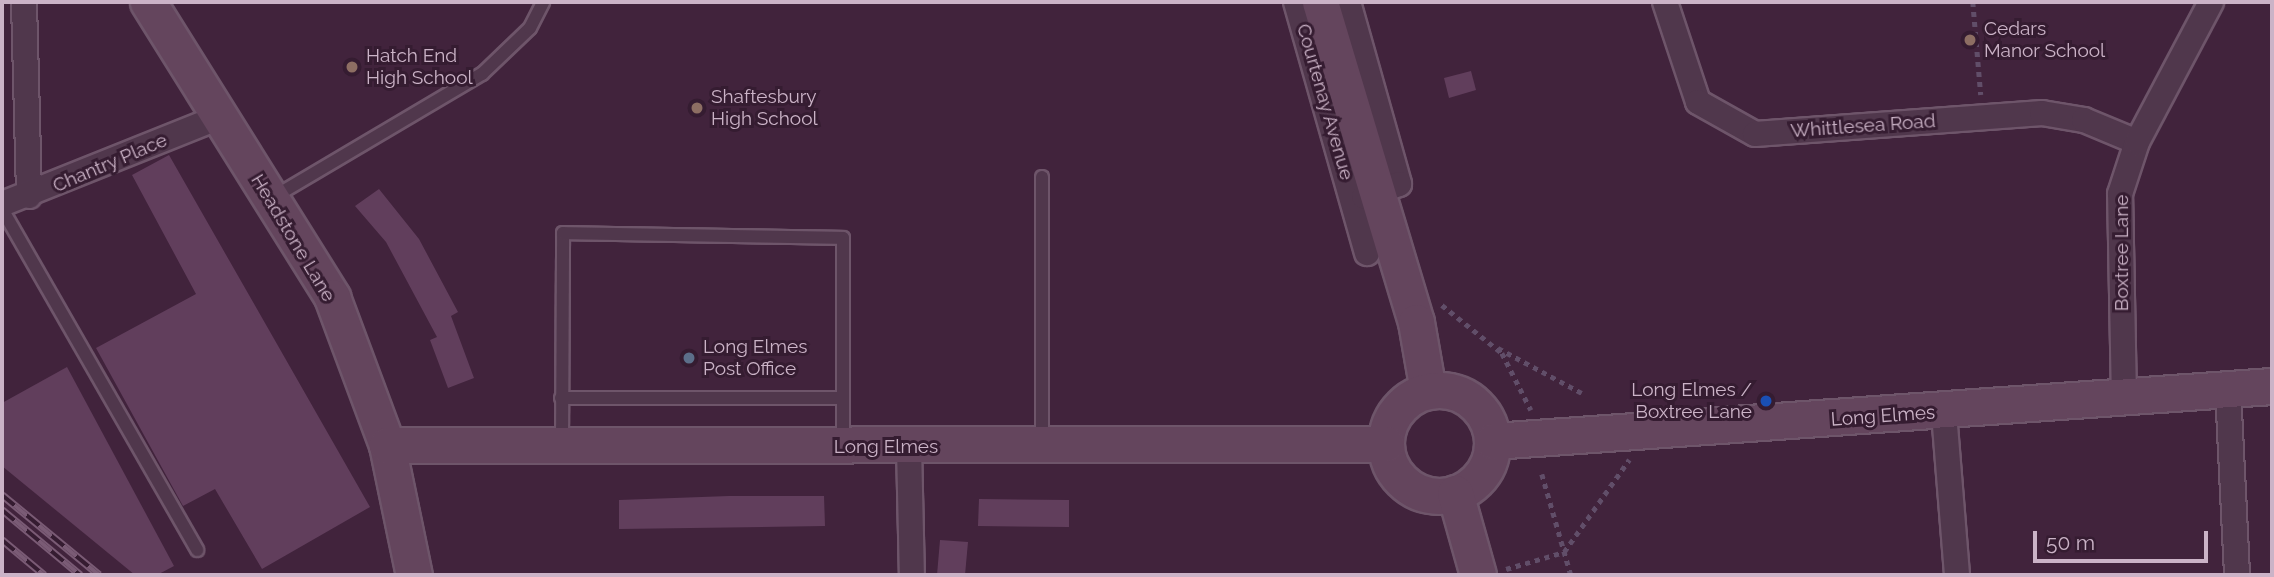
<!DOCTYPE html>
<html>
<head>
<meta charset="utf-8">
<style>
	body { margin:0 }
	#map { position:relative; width:2274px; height:577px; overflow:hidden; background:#41233c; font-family:Raleway,sans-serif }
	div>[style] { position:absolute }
	.building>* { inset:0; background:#613e5c }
	.path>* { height:4.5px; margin-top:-2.25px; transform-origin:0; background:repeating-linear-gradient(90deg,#614e69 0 5px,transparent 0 10px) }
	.roads { filter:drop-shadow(2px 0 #6e556a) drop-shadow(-2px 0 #6e556a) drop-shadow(0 2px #6e556a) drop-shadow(0 -2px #6e556a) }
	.lane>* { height:12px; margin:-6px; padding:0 6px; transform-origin:6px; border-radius:6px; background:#50374c }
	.street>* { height:24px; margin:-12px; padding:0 12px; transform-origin:12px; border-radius:12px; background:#50374c }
	.secondary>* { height:35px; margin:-17.5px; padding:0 17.5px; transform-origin:17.5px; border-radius:17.5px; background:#64455d }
	.secondary>.ring { margin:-17.5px; padding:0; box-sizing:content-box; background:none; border:35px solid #64455d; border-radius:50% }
	.rail>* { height:8px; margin-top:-4px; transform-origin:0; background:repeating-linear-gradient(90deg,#351c31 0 16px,#7a5b75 0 32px); box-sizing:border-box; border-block:2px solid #7a5b75 }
	.dots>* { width:19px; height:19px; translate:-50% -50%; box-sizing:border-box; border:4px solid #351c31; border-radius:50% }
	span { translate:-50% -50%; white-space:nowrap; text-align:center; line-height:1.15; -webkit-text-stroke:6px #351c31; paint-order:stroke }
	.poi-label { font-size:19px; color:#cbb3c7 }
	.left { translate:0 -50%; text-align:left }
	.right { translate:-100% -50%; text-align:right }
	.street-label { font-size:19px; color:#cbb3c7 }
	.frame { position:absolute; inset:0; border:4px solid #cbb3c7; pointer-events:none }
	.scale { position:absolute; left:2033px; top:531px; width:175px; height:32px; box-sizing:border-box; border:4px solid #cbb3c7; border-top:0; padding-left:9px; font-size:21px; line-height:24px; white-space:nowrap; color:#cbb3c7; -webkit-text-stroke:5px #351c31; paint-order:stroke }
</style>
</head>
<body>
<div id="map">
	<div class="building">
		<div style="clip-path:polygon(1471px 71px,1476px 90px,1449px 98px,1444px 78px)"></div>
		<div style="clip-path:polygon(169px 155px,370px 507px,262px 569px,215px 489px,183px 506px,96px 348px,196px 294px,132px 175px)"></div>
		<div style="clip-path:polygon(379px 189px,419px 239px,458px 312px,451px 316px,474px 378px,448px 388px,430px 340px,437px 337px,386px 242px,355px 206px)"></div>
		<div style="clip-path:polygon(67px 367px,174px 566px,157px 575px,135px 575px,2px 466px,2px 403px)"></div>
		<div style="clip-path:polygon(729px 496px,824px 496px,825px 526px,619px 529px,619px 500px)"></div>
		<div style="clip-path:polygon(979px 499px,1069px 500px,1069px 527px,978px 526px)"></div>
		<div style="clip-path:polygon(940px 540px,968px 542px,965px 575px,937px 575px)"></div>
	</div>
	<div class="path">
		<div style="left:1973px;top:2px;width:93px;rotate:85.1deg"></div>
		<div style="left:1442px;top:305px;width:77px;rotate:38.7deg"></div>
		<div style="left:1502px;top:353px;width:64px;rotate:63deg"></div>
		<div style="left:1498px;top:348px;width:95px;rotate:28.2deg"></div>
		<div style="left:1542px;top:474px;width:105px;rotate:74deg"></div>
		<div style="left:1506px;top:569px;width:60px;rotate:-16.3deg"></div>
		<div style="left:1564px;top:552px;width:113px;rotate:-54.8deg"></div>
	</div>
	<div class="roads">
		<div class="lane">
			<div style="left:272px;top:198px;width:244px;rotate:-30.6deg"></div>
			<div style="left:482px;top:74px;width:66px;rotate:-43.8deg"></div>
			<div style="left:530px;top:28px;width:29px;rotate:-63deg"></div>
			<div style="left:2px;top:209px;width:393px;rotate:60.2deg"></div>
			<div style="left:561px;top:398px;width:282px"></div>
			<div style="left:1042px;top:442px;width:265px;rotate:-90deg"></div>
			<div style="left:562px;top:444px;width:211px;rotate:-89.7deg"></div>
			<div style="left:563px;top:233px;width:280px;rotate:1deg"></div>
			<div style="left:843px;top:238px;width:205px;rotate:90deg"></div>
		</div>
		<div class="street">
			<div style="left:24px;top:2px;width:194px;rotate:88.5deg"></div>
			<div style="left:1296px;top:2px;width:261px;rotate:74.2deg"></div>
			<div style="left:1348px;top:2px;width:189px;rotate:74.3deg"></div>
			<div style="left:1399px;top:184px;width:37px;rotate:160deg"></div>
			<div style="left:1665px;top:2px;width:105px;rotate:71.7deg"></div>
			<div style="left:1698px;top:102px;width:65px;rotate:29.3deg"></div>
			<div style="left:1755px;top:134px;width:288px;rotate:-4.2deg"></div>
			<div style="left:2042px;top:113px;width:43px;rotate:9.5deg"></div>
			<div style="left:2084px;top:120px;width:57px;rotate:22.5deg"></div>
			<div style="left:2px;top:204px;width:232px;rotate:-21.8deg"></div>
			<div style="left:2228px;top:390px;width:185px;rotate:87.2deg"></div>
			<div style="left:2124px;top:399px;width:205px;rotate:-91.1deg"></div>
			<div style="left:2120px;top:194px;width:55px;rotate:-71.9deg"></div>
			<div style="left:2137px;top:142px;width:158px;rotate:-62.1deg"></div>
			<div style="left:1944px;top:413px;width:163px;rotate:85.4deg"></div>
			<div style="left:909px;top:447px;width:128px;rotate:88.7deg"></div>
		</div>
		<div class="secondary">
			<div style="left:148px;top:2px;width:348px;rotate:58deg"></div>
			<div style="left:332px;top:297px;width:158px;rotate:69.6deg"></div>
			<div style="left:387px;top:445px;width:133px;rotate:78.3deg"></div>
			<div style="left:1320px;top:2px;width:334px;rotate:73.3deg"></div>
			<div style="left:1416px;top:322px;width:70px;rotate:80.1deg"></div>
			<div class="ring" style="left:1386px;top:390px;width:71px;height:71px"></div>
			<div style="left:1493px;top:441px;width:781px;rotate:-4.04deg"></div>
			<div style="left:387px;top:445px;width:999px;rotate:-0.06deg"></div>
			<div style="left:1455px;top:493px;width:85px;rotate:74.3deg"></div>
		</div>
	</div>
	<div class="rail">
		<div style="left:2px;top:495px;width:126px;rotate:39.5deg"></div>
		<div style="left:2px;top:510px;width:102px;rotate:39.8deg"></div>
		<div style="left:2px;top:540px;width:55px;rotate:39.8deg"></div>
		<div style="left:2px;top:575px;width:1px"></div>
	</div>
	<div class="dots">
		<div style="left:1970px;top:40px;background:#8d6e63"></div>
		<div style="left:352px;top:67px;background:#8d6e63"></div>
		<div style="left:697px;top:108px;background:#8d6e63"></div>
		<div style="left:689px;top:358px;background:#5c6f8a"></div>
		<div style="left:1766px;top:401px;background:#1a4fb4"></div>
	</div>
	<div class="poi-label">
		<span class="left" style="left:1984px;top:40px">Cedars<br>Manor School</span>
		<span class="left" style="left:366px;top:67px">Hatch End<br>High School</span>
		<span class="left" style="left:711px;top:108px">Shaftesbury<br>High School</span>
		<span class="left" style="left:703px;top:358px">Long Elmes<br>Post Office</span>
		<span class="right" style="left:1752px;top:401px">Long Elmes /<br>Boxtree Lane</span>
	</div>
	<div class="street-label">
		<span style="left:1325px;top:102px;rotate:74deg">Courtenay Avenue</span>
		<span style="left:1863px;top:126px;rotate:-4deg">Whittlesea Road</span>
		<span style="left:110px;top:163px;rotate:-23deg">Chantry Place</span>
		<span style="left:293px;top:238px;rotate:59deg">Headstone Lane</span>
		<span style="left:2122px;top:253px;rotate:-90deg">Boxtree Lane</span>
		<span style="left:1883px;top:416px;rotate:-4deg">Long Elmes</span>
		<span style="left:886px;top:447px">Long Elmes</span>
	</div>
	<div class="frame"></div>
	<div class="scale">50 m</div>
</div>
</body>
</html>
